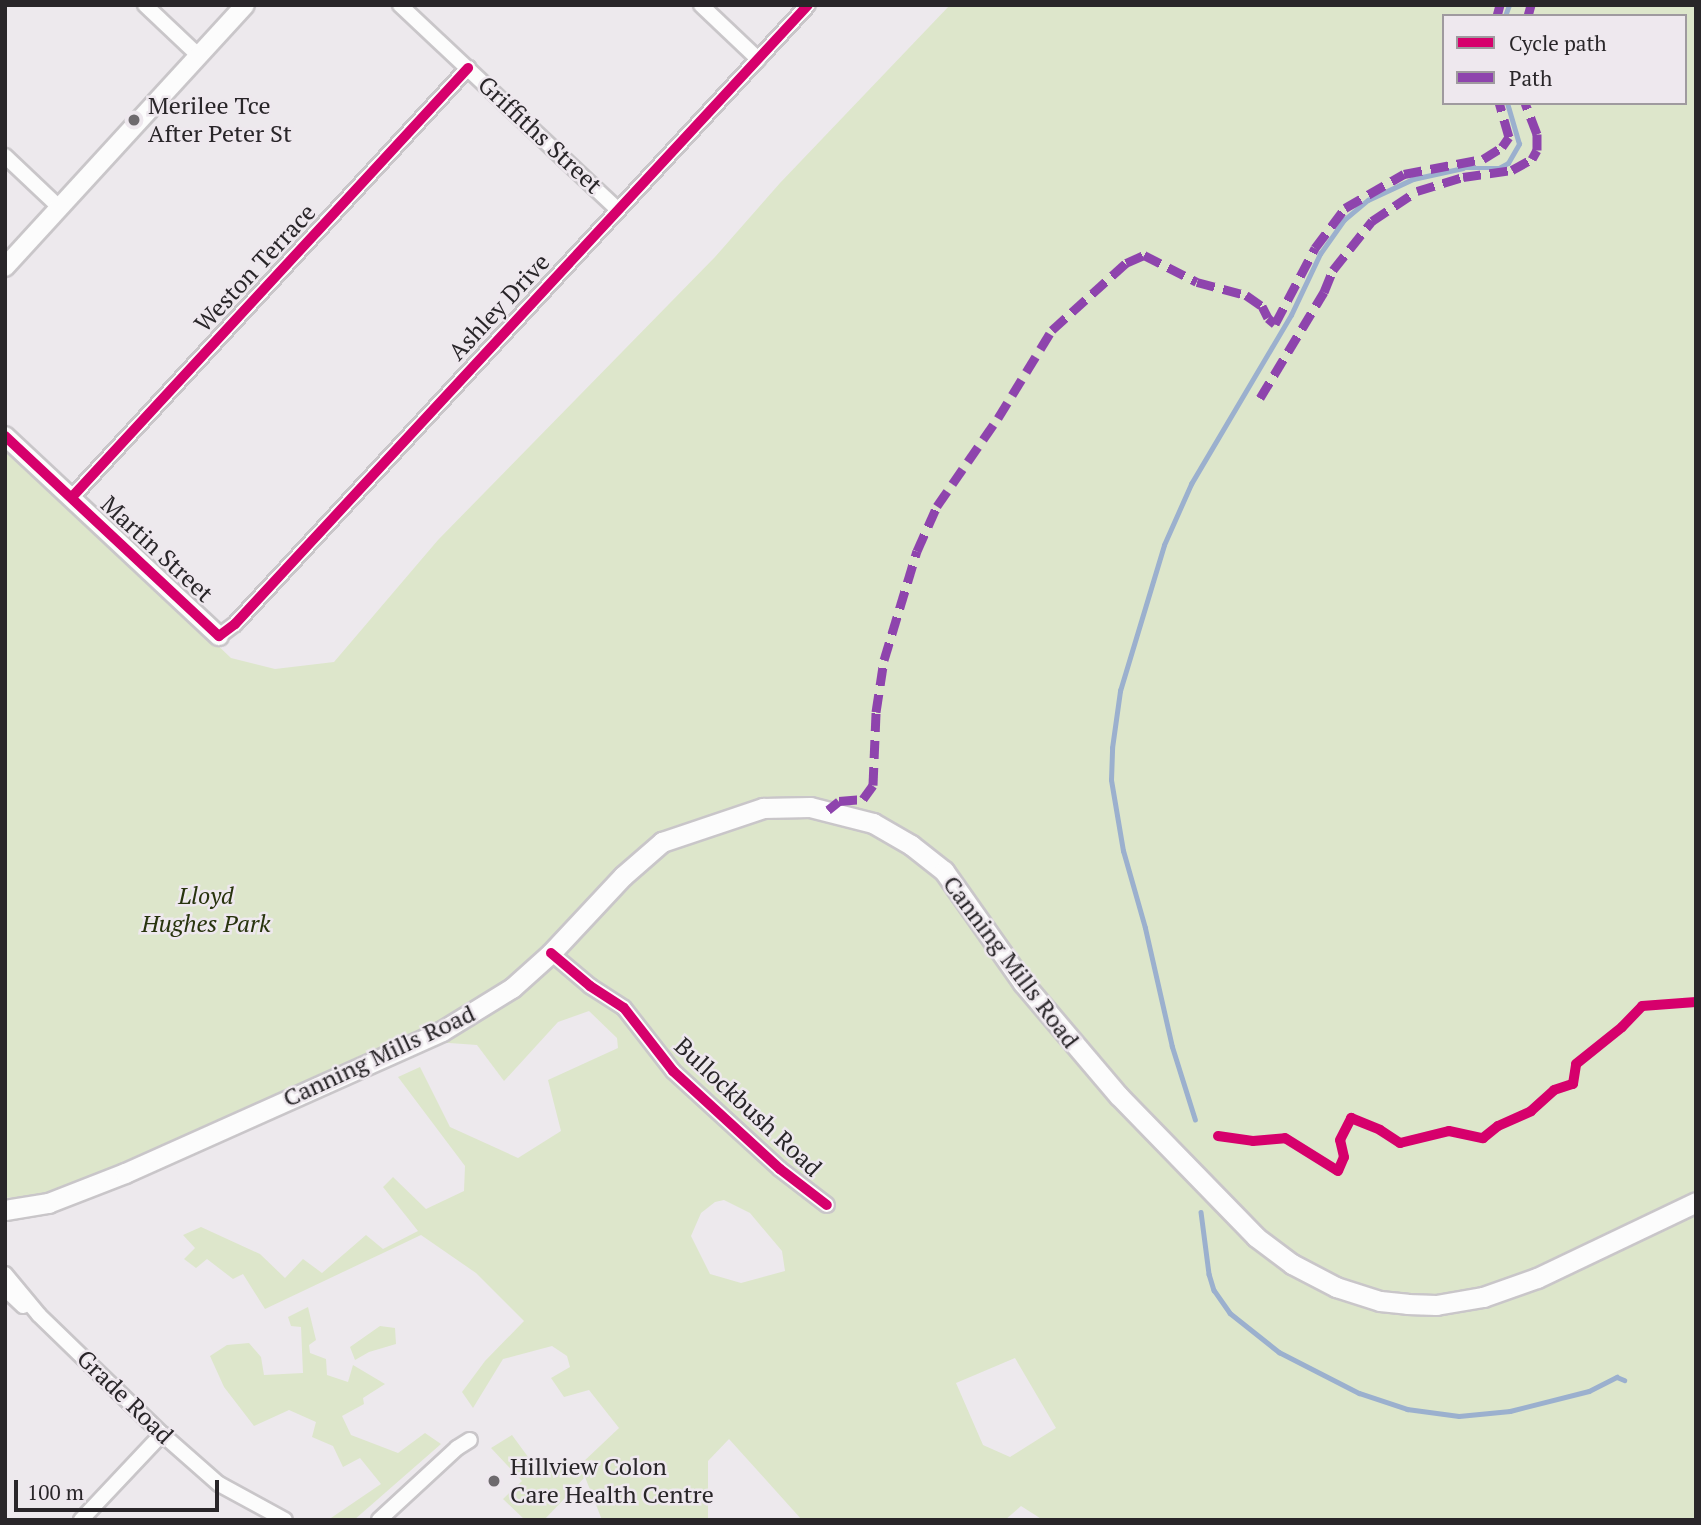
<!DOCTYPE html>
<html>
<head>
<meta charset="utf-8">
<style>
	body { margin:0 }
	#map { position:relative; width:1701px; height:1525px; overflow:hidden; background:#ede9ed; font-family:"PT Serif",serif }
	div>[style] { position:absolute }
	.green>* { inset:0; background:#dde6cb }
	.stream>* { height:4.5px; margin:-2.25px; padding:0 2.25px; transform-origin:2.25px; border-radius:2.25px; background:#9bb0ce }
	.roads { filter:drop-shadow(2px 0 #c9c6c9) drop-shadow(-2px 0 #c9c6c9) drop-shadow(0 2px #c9c6c9) drop-shadow(0 -2px #c9c6c9) }
	.minor>* { height:14px; margin:-7px; padding:0 7px; transform-origin:7px; border-radius:7px; background:#fcfcfc }
	.tertiary>* { height:18px; margin:-9px; padding:0 9px; transform-origin:9px; border-radius:9px; background:#fcfcfc }
	.secondary>* { height:19px; margin:-9.5px; padding:0 9.5px; transform-origin:9.5px; border-radius:9.5px; background:#fcfcfc }
	.quiet>* { height:9px; margin-top:-4.5px; transform-origin:0; background:repeating-linear-gradient(90deg,#8e44ad 0 18px,transparent 0 27px) }
	.cycleway>* { height:10px; margin:-5px; padding:0 5px; transform-origin:5px; border-radius:5px; background:#d6006c }
	.dots>* { width:19px; height:19px; translate:-50% -50%; box-sizing:border-box; border:4px solid #eee8ee; border-radius:50% }
	span { translate:-50% -50%; white-space:nowrap; text-align:center; line-height:1.15; -webkit-text-stroke:5px #eee8ee; paint-order:stroke }
	.poi-label { font-size:24px; color:#292629 }
	.left { translate:0 -50%; text-align:left }
	.street-label { font-size:24px; color:#292629 }
	.park-label { font-size:24px; color:#28340d; font-style:italic }
	.frame { position:absolute; inset:0; border:7px solid #292629; pointer-events:none }
	.legend { position:absolute; left:1442px; top:14px; width:245px; height:91px; box-sizing:border-box; background:#eee8ee; border:2px solid #9f9a9f; margin:0; padding:9px 12px; list-style:none; font-size:21px; color:#292629 }
	.legend li { display:flex; align-items:center; gap:14px; height:35px }
	.legend b { width:35px; border:2px solid #9f9a9f }
	.scale { position:absolute; left:14px; top:1480px; width:205px; height:32px; box-sizing:border-box; border:4px solid #292629; border-top:0; padding-left:9px; font-size:21px; line-height:24px; white-space:nowrap; color:#292629; -webkit-text-stroke:5px #eee8ee; paint-order:stroke }
</style>
</head>
<body>
<div id="map">
	<div class="green">
		<div style="clip-path:polygon(evenodd,950px 5px,1696px 5px,1696px 1520px,1043px 1520px,1021px 1506px,1005px 1520px,802px 1520px,729px 1439px,708px 1461px,708px 1520px,602px 1520px,585px 1477px,544px 1520px,525px 1520px,503px 1499px,522px 1481px,491px 1448px,512px 1435px,531px 1461px,556px 1465px,582px 1463px,619px 1428px,589px 1390px,564px 1397px,551px 1378px,570px 1367px,567px 1356px,552px 1346px,503px 1359px,473px 1408px,462px 1392px,485px 1361px,524px 1321px,476px 1273px,421px 1235px,265px 1309px,243px 1274px,233px 1279px,207px 1259px,196px 1268px,184px 1259px,195px 1248px,183px 1235px,201px 1227px,260px 1254px,285px 1278px,303px 1259px,322px 1273px,366px 1235px,383px 1249px,418px 1231px,383px 1187px,393px 1177px,426px 1209px,464px 1191px,465px 1166px,398px 1077px,420px 1067px,450px 1127px,518px 1158px,561px 1131px,548px 1080px,618px 1048px,617px 1038px,589px 1011px,558px 1022px,504px 1081px,477px 1045px,408px 1040px,89px 1182px,19px 1201px,18px 1197px,5px 1198px,5px 443px,231px 658px,275px 669px,334px 662px,438px 540px,715px 257px,780px 183px,950px 5px,1444px 16px,1685px 16px,1685px 103px,1444px 103px,1444px 16px,950px 5px,724px 1200px,750px 1213px,782px 1251px,785px 1271px,741px 1283px,710px 1274px,691px 1236px,701px 1213px,715px 1202px,724px 1200px,950px 5px,1015px 1358px,1056px 1428px,1010px 1457px,983px 1445px,956px 1383px,1015px 1358px)"></div>
		<div style="clip-path:polygon(308px 1307px,316px 1340px,309px 1345px,310px 1353px,326px 1359px,327px 1375px,348px 1382px,353px 1365px,385px 1384px,363px 1398px,364px 1404px,342px 1416px,351px 1435px,398px 1453px,425px 1433px,441px 1444px,354px 1520px,328px 1520px,381px 1484px,360px 1458px,343px 1467px,333px 1446px,312px 1437px,316px 1422px,289px 1410px,254px 1426px,224px 1387px,210px 1356px,227px 1345px,249px 1343px,261px 1357px,264px 1375px,303px 1373px,301px 1327px,291px 1326px,288px 1317px)"></div>
		<div style="clip-path:polygon(380px 1326px,395px 1328px,396px 1344px,369px 1352px,355px 1360px,350px 1347px)"></div>
	</div>
	<div class="stream">
		<div style="left:1505px;top:16px;width:12px;rotate:-70deg"></div>
		<div style="left:1195px;top:1120px;width:77px;rotate:-107.5deg"></div>
		<div style="left:1172px;top:1047px;width:122px;rotate:-102.8deg"></div>
		<div style="left:1145px;top:928px;width:80px;rotate:-105.9deg"></div>
		<div style="left:1123px;top:851px;width:72px;rotate:-99.6deg"></div>
		<div style="left:1111px;top:780px;width:32px;rotate:-88deg"></div>
		<div style="left:1112px;top:748px;width:58px;rotate:-82deg"></div>
		<div style="left:1120px;top:691px;width:152px;rotate:-73.2deg"></div>
		<div style="left:1164px;top:545px;width:67px;rotate:-66.1deg"></div>
		<div style="left:1191px;top:484px;width:196px;rotate:-59.4deg"></div>
		<div style="left:1291px;top:315px;width:68px;rotate:-64.6deg"></div>
		<div style="left:1320px;top:254px;width:42px;rotate:-54.8deg"></div>
		<div style="left:1344px;top:220px;width:31px;rotate:-40deg"></div>
		<div style="left:1368px;top:200px;width:50px;rotate:-25deg"></div>
		<div style="left:1413px;top:179px;width:51px;rotate:-12.4deg"></div>
		<div style="left:1463px;top:168px;width:36px"></div>
		<div style="left:1499px;top:168px;width:10px;rotate:-29deg"></div>
		<div style="left:1508px;top:163px;width:22px;rotate:-60deg"></div>
		<div style="left:1519px;top:144px;width:43px;rotate:-106.3deg"></div>
		<div style="left:1201px;top:1212px;width:63px;rotate:82.6deg"></div>
		<div style="left:1209px;top:1274px;width:17px;rotate:73deg"></div>
		<div style="left:1214px;top:1290px;width:28px;rotate:55deg"></div>
		<div style="left:1230px;top:1313px;width:63px;rotate:38.5deg"></div>
		<div style="left:1279px;top:1352px;width:90px;rotate:27.1deg"></div>
		<div style="left:1359px;top:1393px;width:51px;rotate:18.4deg"></div>
		<div style="left:1407px;top:1409px;width:52px;rotate:7.7deg"></div>
		<div style="left:1459px;top:1416px;width:51px;rotate:-5.6deg"></div>
		<div style="left:1510px;top:1411px;width:81px;rotate:-14.2deg"></div>
		<div style="left:1589px;top:1391px;width:31px;rotate:-27deg"></div>
		<div style="left:1617px;top:1377px;width:8px;rotate:23deg"></div>
	</div>
	<div class="roads">
		<div class="minor">
			<div style="left:145px;top:5px;width:74px;rotate:43.4deg"></div>
			<div style="left:400px;top:5px;width:298px;rotate:43.2deg"></div>
			<div style="left:701px;top:5px;width:79px;rotate:43.5deg"></div>
			<div style="left:5px;top:156px;width:76px;rotate:43.4deg"></div>
			<div style="left:72px;top:497px;width:584px;rotate:-47.29deg"></div>
			<div style="left:219px;top:636px;width:20px;rotate:-37deg"></div>
			<div style="left:235px;top:624px;width:843px;rotate:-47.21deg"></div>
			<div style="left:551px;top:953px;width:51px;rotate:40.2deg"></div>
			<div style="left:590px;top:986px;width:40px;rotate:32.9deg"></div>
			<div style="left:624px;top:1008px;width:80px;rotate:52.1deg"></div>
			<div style="left:673px;top:1071px;width:145px;rotate:42.5deg"></div>
			<div style="left:780px;top:1169px;width:59px;rotate:37.5deg"></div>
			<div style="left:5px;top:1274px;width:53px;rotate:50.3deg"></div>
			<div style="left:39px;top:1315px;width:171px;rotate:44.1deg"></div>
			<div style="left:162px;top:1434px;width:76px;rotate:41.3deg"></div>
			<div style="left:219px;top:1484px;width:75px;rotate:28.6deg"></div>
			<div style="left:5px;top:1289px;width:25px;rotate:43deg"></div>
			<div style="left:81px;top:1520px;width:118px;rotate:-46.7deg"></div>
			<div style="left:379px;top:1520px;width:106px;rotate:-42.7deg"></div>
			<div style="left:457px;top:1448px;width:15px;rotate:-32deg"></div>
		</div>
		<div class="tertiary">
			<div style="left:5px;top:267px;width:355px;rotate:-47.5deg"></div>
			<div style="left:5px;top:436px;width:293px;rotate:43.1deg"></div>
		</div>
		<div class="secondary">
			<div style="left:5px;top:1210px;width:44px;rotate:-9.2deg"></div>
			<div style="left:48px;top:1203px;width:83px;rotate:-21.3deg"></div>
			<div style="left:125px;top:1173px;width:347px;rotate:-24.1deg"></div>
			<div style="left:442px;top:1031px;width:82px;rotate:-31.6deg"></div>
			<div style="left:512px;top:988px;width:52px;rotate:-41.9deg"></div>
			<div style="left:551px;top:953px;width:105px;rotate:-46.9deg"></div>
			<div style="left:623px;top:876px;width:52px;rotate:-41.1deg"></div>
			<div style="left:662px;top:842px;width:107px;rotate:-18.6deg"></div>
			<div style="left:763px;top:808px;width:47px;rotate:-1.2deg"></div>
			<div style="left:810px;top:807px;width:65px;rotate:14.3deg"></div>
			<div style="left:873px;top:823px;width:44px;rotate:30.1deg"></div>
			<div style="left:911px;top:845px;width:42px;rotate:38.2deg"></div>
			<div style="left:944px;top:871px;width:137px;rotate:54.8deg"></div>
			<div style="left:1023px;top:983px;width:148px;rotate:49.7deg"></div>
			<div style="left:1119px;top:1096px;width:197px;rotate:45.8deg"></div>
			<div style="left:1256px;top:1237px;width:45px;rotate:36.9deg"></div>
			<div style="left:1292px;top:1264px;width:50px;rotate:27.6deg"></div>
			<div style="left:1336px;top:1287px;width:46px;rotate:17.7deg"></div>
			<div style="left:1380px;top:1301px;width:27px;rotate:6deg"></div>
			<div style="left:1407px;top:1304px;width:29px;rotate:2deg"></div>
			<div style="left:1436px;top:1305px;width:48px;rotate:-9.7deg"></div>
			<div style="left:1483px;top:1297px;width:57px;rotate:-19.4deg"></div>
			<div style="left:1537px;top:1278px;width:176px;rotate:-25.5deg"></div>
		</div>
	</div>
	<div class="quiet">
		<div style="left:1497px;top:16px;width:11px;rotate:-75deg"></div>
		<div style="left:1528px;top:16px;width:11px;rotate:-75deg"></div>
		<div style="left:1260px;top:398px;width:124px;rotate:-58.9deg"></div>
		<div style="left:1324px;top:292px;width:24px;rotate:-68deg"></div>
		<div style="left:1333px;top:270px;width:63px;rotate:-51.5deg"></div>
		<div style="left:1372px;top:221px;width:54px;rotate:-33.7deg"></div>
		<div style="left:1417px;top:191px;width:48px;rotate:-16.9deg"></div>
		<div style="left:1463px;top:177px;width:49px;rotate:-8.1deg"></div>
		<div style="left:1512px;top:170px;width:23px;rotate:-29deg"></div>
		<div style="left:1532px;top:159px;width:10px;rotate:-61deg"></div>
		<div style="left:1537px;top:150px;width:16px;rotate:-90deg"></div>
		<div style="left:1537px;top:134px;width:33px;rotate:-111deg"></div>
		<div style="left:828px;top:810px;width:14px;rotate:-39deg"></div>
		<div style="left:839px;top:801px;width:24px;rotate:-5deg"></div>
		<div style="left:863px;top:799px;width:17px;rotate:-54deg"></div>
		<div style="left:873px;top:785px;width:73px;rotate:-87.6deg"></div>
		<div style="left:876px;top:712px;width:53px;rotate:-81.3deg"></div>
		<div style="left:884px;top:660px;width:114px;rotate:-73.2deg"></div>
		<div style="left:917px;top:551px;width:49px;rotate:-66deg"></div>
		<div style="left:937px;top:506px;width:107px;rotate:-55.3deg"></div>
		<div style="left:998px;top:418px;width:103px;rotate:-58.5deg"></div>
		<div style="left:1052px;top:330px;width:100px;rotate:-42.2deg"></div>
		<div style="left:1126px;top:263px;width:20px;rotate:-24deg"></div>
		<div style="left:1144px;top:255px;width:59px;rotate:27deg"></div>
		<div style="left:1197px;top:282px;width:51px;rotate:14.9deg"></div>
		<div style="left:1246px;top:295px;width:19px;rotate:35deg"></div>
		<div style="left:1262px;top:306px;width:13px;rotate:63deg"></div>
		<div style="left:1268px;top:318px;width:9px;rotate:41deg"></div>
		<div style="left:1275px;top:324px;width:86px;rotate:-62.2deg"></div>
		<div style="left:1315px;top:248px;width:50px;rotate:-53.1deg"></div>
		<div style="left:1345px;top:208px;width:68px;rotate:-30deg"></div>
		<div style="left:1404px;top:174px;width:80px;rotate:-10.8deg"></div>
		<div style="left:1483px;top:159px;width:22px;rotate:-32deg"></div>
		<div style="left:1502px;top:147px;width:12px;rotate:-55deg"></div>
		<div style="left:1509px;top:137px;width:35px;rotate:-106deg"></div>
	</div>
	<div class="cycleway">
		<div style="left:5px;top:436px;width:293px;rotate:43.1deg"></div>
		<div style="left:219px;top:636px;width:20px;rotate:-37deg"></div>
		<div style="left:235px;top:624px;width:843px;rotate:-47.21deg"></div>
		<div style="left:72px;top:497px;width:584px;rotate:-47.29deg"></div>
		<div style="left:551px;top:953px;width:51px;rotate:40.2deg"></div>
		<div style="left:590px;top:986px;width:40px;rotate:32.9deg"></div>
		<div style="left:624px;top:1008px;width:80px;rotate:52.1deg"></div>
		<div style="left:673px;top:1071px;width:145px;rotate:42.5deg"></div>
		<div style="left:780px;top:1169px;width:59px;rotate:37.5deg"></div>
		<div style="left:1218px;top:1136px;width:35px;rotate:8deg"></div>
		<div style="left:1253px;top:1141px;width:32px;rotate:-5deg"></div>
		<div style="left:1285px;top:1138px;width:62px;rotate:31.9deg"></div>
		<div style="left:1338px;top:1171px;width:15px;rotate:-67deg"></div>
		<div style="left:1344px;top:1157px;width:17px;rotate:-103deg"></div>
		<div style="left:1340px;top:1140px;width:25px;rotate:-63deg"></div>
		<div style="left:1351px;top:1118px;width:31px;rotate:22deg"></div>
		<div style="left:1380px;top:1130px;width:24px;rotate:33deg"></div>
		<div style="left:1400px;top:1143px;width:50px;rotate:-13.8deg"></div>
		<div style="left:1449px;top:1131px;width:35px;rotate:12deg"></div>
		<div style="left:1483px;top:1138px;width:19px;rotate:-39deg"></div>
		<div style="left:1498px;top:1126px;width:36px;rotate:-24deg"></div>
		<div style="left:1531px;top:1111px;width:31px;rotate:-42deg"></div>
		<div style="left:1554px;top:1090px;width:20px;rotate:-18deg"></div>
		<div style="left:1573px;top:1084px;width:20px;rotate:-81deg"></div>
		<div style="left:1576px;top:1064px;width:59px;rotate:-38.8deg"></div>
		<div style="left:1622px;top:1027px;width:29px;rotate:-46deg"></div>
		<div style="left:1642px;top:1006px;width:54px;rotate:-4.2deg"></div>
	</div>
	<div class="dots">
		<div style="left:134px;top:120px;background:#6e6a6e"></div>
		<div style="left:494px;top:1481px;background:#6e6a6e"></div>
	</div>
	<div class="poi-label">
		<span class="left" style="left:148px;top:120px">Merilee Tce<br>After Peter St</span>
		<span class="left" style="left:510px;top:1481px">Hillview Colon<br>Care Health Centre</span>
	</div>
	<div class="street-label">
		<span style="left:540px;top:135px;rotate:43deg">Griffiths Street</span>
		<span style="left:255px;top:268px;rotate:-47deg">Weston Terrace</span>
		<span style="left:499px;top:307px;rotate:-47deg">Ashley Drive</span>
		<span style="left:157px;top:549px;rotate:43deg">Martin Street</span>
		<span style="left:1011px;top:962px;rotate:53deg">Canning Mills Road</span>
		<span style="left:379px;top:1056px;rotate:-25deg">Canning Mills Road</span>
		<span style="left:748px;top:1107px;rotate:43deg">Bullockbush Road</span>
		<span style="left:125px;top:1397px;rotate:44deg">Grade Road</span>
	</div>
	<div class="park-label">
		<span style="left:206px;top:910px">Lloyd<br>Hughes Park</span>
	</div>
	<div class="frame"></div>
	<ul class="legend">
	<li><b style="height:9px;background:#d6006c"></b>Cycle path</li>
	<li><b style="height:9px;background:#8e44ad"></b>Path</li>
	</ul>
	<div class="scale">100 m</div>
</div>
</body>
</html>
